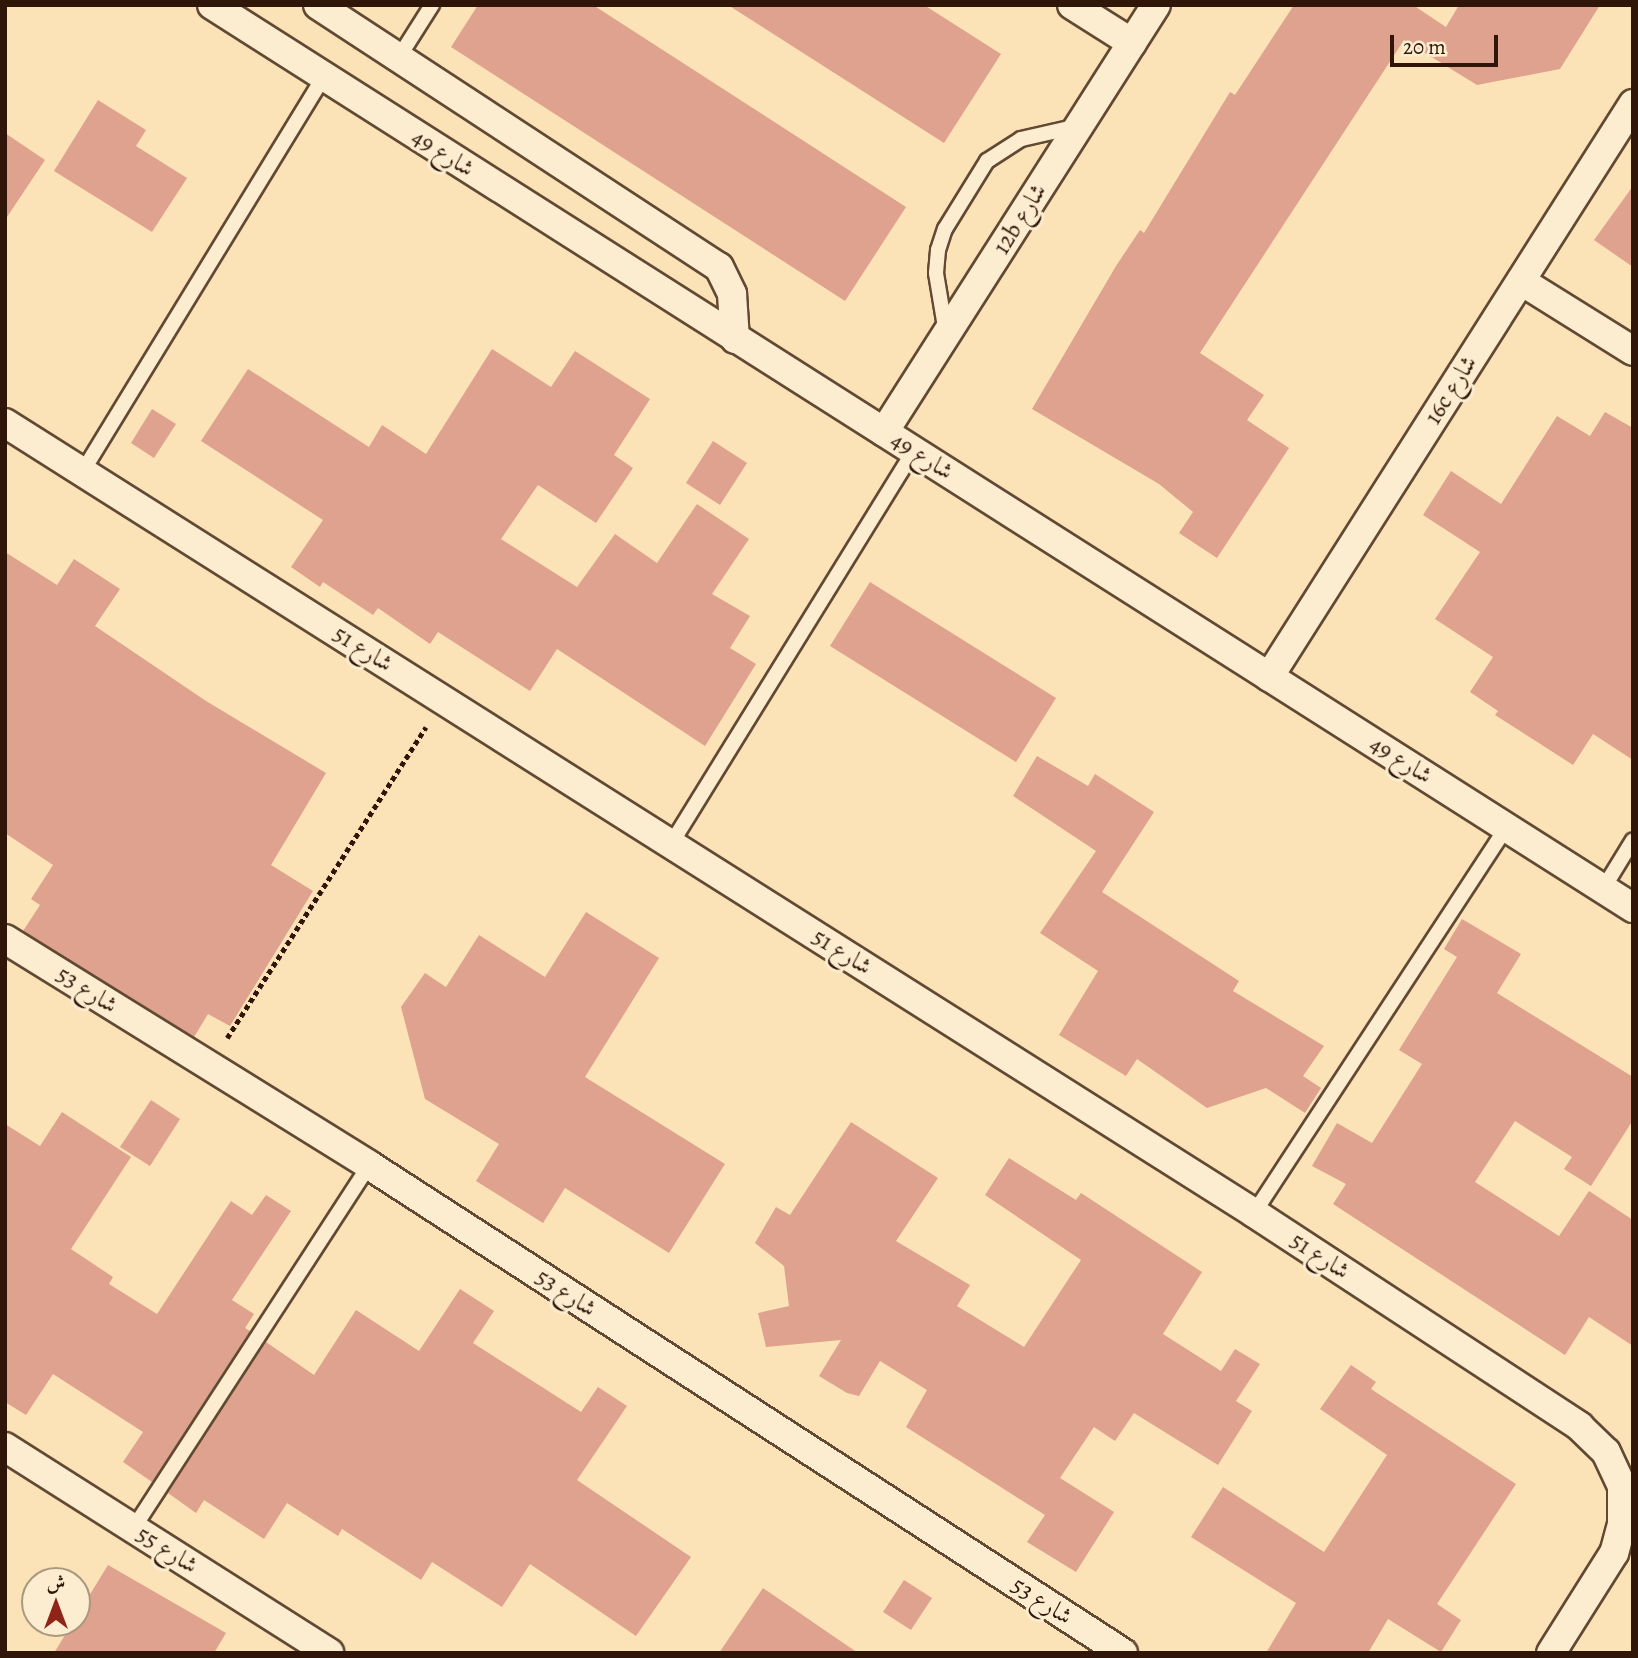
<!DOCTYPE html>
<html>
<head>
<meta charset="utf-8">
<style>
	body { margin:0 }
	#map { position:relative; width:1638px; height:1658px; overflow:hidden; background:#fbe3b7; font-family:Alegreya,Amiri,serif }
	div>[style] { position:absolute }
	.building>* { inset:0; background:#dea28e }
	.path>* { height:4.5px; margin-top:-2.25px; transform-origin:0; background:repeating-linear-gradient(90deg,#2f1609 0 5px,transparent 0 8.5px) }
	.roads { filter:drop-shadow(2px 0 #624934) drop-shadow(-2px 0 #624934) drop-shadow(0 2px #624934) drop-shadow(0 -2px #624934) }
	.lane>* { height:14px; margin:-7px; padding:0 7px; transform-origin:7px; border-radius:7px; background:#fcedd0 }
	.street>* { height:28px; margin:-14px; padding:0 14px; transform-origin:14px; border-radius:14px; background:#fcedd0 }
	span { translate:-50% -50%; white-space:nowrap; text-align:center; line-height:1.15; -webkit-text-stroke:6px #fcedd0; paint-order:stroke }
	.street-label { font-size:24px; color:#2f1609 }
	.frame { position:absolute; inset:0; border:7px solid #2f1609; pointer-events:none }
	.north { position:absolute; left:21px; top:1567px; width:70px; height:70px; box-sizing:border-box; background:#fcedd0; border:2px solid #aa9780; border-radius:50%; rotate:0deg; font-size:19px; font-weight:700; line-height:28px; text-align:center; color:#2f1609 }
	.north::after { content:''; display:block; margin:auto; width:24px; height:32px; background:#8f2418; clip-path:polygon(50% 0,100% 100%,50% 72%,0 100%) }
	.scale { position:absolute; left:1390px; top:35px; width:108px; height:32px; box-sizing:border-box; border:4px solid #2f1609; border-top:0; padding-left:9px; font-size:21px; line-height:24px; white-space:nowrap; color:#2f1609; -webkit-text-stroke:5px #fcedd0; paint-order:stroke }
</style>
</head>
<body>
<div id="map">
	<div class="building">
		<div style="clip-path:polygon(478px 5px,593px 5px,906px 207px,845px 301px,451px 47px)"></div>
		<div style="clip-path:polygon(728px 5px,924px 5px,1001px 54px,944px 143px)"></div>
		<div style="clip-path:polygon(1294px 5px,1413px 5px,1446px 27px,1459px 5px,1600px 5px,1560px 69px,1477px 85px,1404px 40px,1200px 353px,1264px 395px,1247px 420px,1289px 448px,1217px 558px,1179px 533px,1193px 512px,1159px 484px,1032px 409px,1116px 266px,1140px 230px,1144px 233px,1230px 92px,1235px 95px)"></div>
		<div style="clip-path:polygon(98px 100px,146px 130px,136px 146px,187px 178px,152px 232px,54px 171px)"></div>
		<div style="clip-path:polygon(5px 133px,45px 160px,5px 220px)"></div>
		<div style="clip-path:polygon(1633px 186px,1633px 267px,1594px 240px)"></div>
		<div style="clip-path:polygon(492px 349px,551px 387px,575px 351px,650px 399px,614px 455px,633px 468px,596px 523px,538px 485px,501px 539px,577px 587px,615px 534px,657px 563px,697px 504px,749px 539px,712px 594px,750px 616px,730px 648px,756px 664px,705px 746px,557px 649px,530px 691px,438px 632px,430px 644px,378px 608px,373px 615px,323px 582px,320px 587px,291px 567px,323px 520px,201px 441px,248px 369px,369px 447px,382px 425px,426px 454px)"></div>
		<div style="clip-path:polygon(152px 409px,176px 424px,154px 458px,131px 443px)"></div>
		<div style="clip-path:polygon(1605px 412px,1633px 428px,1633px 760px,1593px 734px,1573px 765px,1495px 715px,1498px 711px,1470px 692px,1493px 657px,1435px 619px,1480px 552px,1423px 515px,1451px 471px,1501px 504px,1557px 416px,1590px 436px)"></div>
		<div style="clip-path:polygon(713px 441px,747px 463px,720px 505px,686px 483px)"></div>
		<div style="clip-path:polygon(5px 552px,57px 585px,74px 559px,120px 589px,95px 626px,206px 701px,326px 773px,271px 865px,313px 891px,230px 1026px,208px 1014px,194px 1037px,23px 931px,40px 905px,31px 899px,53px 865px,5px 833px)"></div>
		<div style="clip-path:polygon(870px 582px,1056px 698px,1016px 762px,830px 646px)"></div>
		<div style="clip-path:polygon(1037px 756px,1088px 786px,1095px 774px,1154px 812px,1102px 892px,1239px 981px,1233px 991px,1324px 1046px,1303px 1076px,1321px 1088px,1305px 1113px,1266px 1088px,1207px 1108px,1137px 1059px,1126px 1076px,1059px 1035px,1098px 971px,1040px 933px,1096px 851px,1013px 796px)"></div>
		<div style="clip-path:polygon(586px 912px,659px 958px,585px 1077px,725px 1164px,669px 1253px,565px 1188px,543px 1223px,476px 1181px,499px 1144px,425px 1099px,401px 1007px,425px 973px,446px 987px,479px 935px,545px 977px)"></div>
		<div style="clip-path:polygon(1462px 919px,1521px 954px,1497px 993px,1633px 1077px,1633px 1120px,1591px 1186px,1564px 1169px,1572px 1157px,1515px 1121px,1475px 1182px,1559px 1236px,1589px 1191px,1633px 1220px,1633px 1346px,1589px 1317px,1565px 1355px,1333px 1204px,1346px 1184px,1312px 1166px,1337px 1123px,1372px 1143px,1422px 1064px,1399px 1050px,1457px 957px,1444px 949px)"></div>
		<div style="clip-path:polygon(151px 1100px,180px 1119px,150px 1166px,120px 1147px)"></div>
		<div style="clip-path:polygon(62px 1112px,131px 1157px,71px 1249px,113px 1277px,109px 1284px,157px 1314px,231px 1201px,252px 1215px,266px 1195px,291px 1211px,232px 1300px,254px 1314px,245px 1328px,250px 1331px,152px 1482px,123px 1462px,143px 1432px,53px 1374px,26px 1415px,5px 1402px,5px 1124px,40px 1146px)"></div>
		<div style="clip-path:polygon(851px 1122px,938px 1178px,896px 1241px,970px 1285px,957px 1306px,1024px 1347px,1081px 1260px,985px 1195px,1009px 1158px,1076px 1200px,1081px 1193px,1202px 1272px,1163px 1334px,1221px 1371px,1235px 1349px,1260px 1364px,1236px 1401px,1252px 1411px,1218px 1465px,1134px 1413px,1115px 1441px,1094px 1427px,1060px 1478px,1114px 1512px,1076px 1572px,1027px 1542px,1045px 1515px,906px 1427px,927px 1390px,880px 1361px,859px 1396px,847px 1393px,819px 1376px,841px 1340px,766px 1347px,758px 1313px,789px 1306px,784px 1266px,755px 1243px,776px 1207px,790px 1215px)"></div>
		<div style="clip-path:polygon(460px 1289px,494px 1311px,473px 1343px,581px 1412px,598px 1387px,627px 1406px,577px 1480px,691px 1557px,636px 1636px,530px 1564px,502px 1607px,432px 1562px,421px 1580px,342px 1529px,338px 1536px,287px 1503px,264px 1539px,204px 1500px,196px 1513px,168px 1493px,266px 1342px,314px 1375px,356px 1310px,419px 1351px)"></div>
		<div style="clip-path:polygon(1351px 1365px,1376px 1382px,1371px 1389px,1516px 1484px,1437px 1604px,1461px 1620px,1441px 1652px,1388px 1619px,1368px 1653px,1266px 1653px,1296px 1603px,1191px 1537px,1223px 1487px,1324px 1552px,1387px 1455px,1320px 1409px)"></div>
		<div style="clip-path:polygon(108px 1565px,226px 1633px,214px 1653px,54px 1653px)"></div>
		<div style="clip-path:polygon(904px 1580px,932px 1598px,911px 1630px,883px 1612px)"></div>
		<div style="clip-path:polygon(763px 1588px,858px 1653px,719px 1653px)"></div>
	</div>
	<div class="path">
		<div style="left:227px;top:1038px;width:369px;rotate:-57.4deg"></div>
	</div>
	<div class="roads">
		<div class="lane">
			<div style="left:399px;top:57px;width:62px;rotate:-57.6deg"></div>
			<div style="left:946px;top:333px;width:61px;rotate:-99.5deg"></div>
			<div style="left:936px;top:273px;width:23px;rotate:-85deg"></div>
			<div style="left:938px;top:250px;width:22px;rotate:-72deg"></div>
			<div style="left:945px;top:229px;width:80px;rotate:-58.3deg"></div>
			<div style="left:987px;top:161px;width:40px;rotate:-32.9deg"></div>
			<div style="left:1021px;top:139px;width:58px;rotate:-12.8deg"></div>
			<div style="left:83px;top:471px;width:463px;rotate:-58.6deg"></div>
			<div style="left:671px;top:844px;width:463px;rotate:-58.3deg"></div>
			<div style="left:1603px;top:889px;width:57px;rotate:-58.5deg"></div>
			<div style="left:1254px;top:1213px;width:460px;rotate:-56.8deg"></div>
			<div style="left:133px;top:1529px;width:434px;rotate:-57deg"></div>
		</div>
		<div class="street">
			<div style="left:212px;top:5px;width:1684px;rotate:32.43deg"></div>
			<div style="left:318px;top:5px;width:479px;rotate:33.2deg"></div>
			<div style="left:719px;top:267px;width:30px;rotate:64deg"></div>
			<div style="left:732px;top:294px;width:45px;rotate:86.2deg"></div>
			<div style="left:1072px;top:5px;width:71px;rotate:32.3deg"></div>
			<div style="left:1521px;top:281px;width:132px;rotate:32deg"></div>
			<div style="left:5px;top:423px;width:1478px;rotate:32.31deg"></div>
			<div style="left:1254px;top:1213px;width:389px;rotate:33.2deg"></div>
			<div style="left:1579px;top:1426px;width:37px;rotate:44deg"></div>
			<div style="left:1606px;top:1452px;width:38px;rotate:65deg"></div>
			<div style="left:1622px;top:1486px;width:38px;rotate:90deg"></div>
			<div style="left:1622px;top:1524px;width:30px;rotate:105deg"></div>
			<div style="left:1614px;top:1553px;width:118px;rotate:122.2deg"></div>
			<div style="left:884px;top:432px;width:506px;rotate:-57.5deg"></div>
			<div style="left:1269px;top:677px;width:679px;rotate:-57.57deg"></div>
			<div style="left:5px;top:939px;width:428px;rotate:31.8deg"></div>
			<div style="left:369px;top:1165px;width:898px;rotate:32.91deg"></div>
			<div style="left:5px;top:1447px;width:384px;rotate:32.4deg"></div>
		</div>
	</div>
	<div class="street-label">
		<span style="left:443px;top:153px;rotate:32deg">شارع 49</span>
		<span style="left:1020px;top:219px;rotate:-58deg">12b شارع</span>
		<span style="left:1451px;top:390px;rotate:-58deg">16c شارع</span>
		<span style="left:922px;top:456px;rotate:32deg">شارع 49</span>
		<span style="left:363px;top:649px;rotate:32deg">شارع 51</span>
		<span style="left:1401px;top:760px;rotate:32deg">شارع 49</span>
		<span style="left:842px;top:952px;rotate:32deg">شارع 51</span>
		<span style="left:87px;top:990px;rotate:32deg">شارع 53</span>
		<span style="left:1320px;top:1256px;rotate:33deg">شارع 51</span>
		<span style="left:566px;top:1293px;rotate:33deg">شارع 53</span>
		<span style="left:167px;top:1550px;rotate:32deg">شارع 55</span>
		<span style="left:1042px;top:1601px;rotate:33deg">شارع 53</span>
	</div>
	<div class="frame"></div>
	<div class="north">ش</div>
	<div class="scale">20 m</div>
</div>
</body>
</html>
